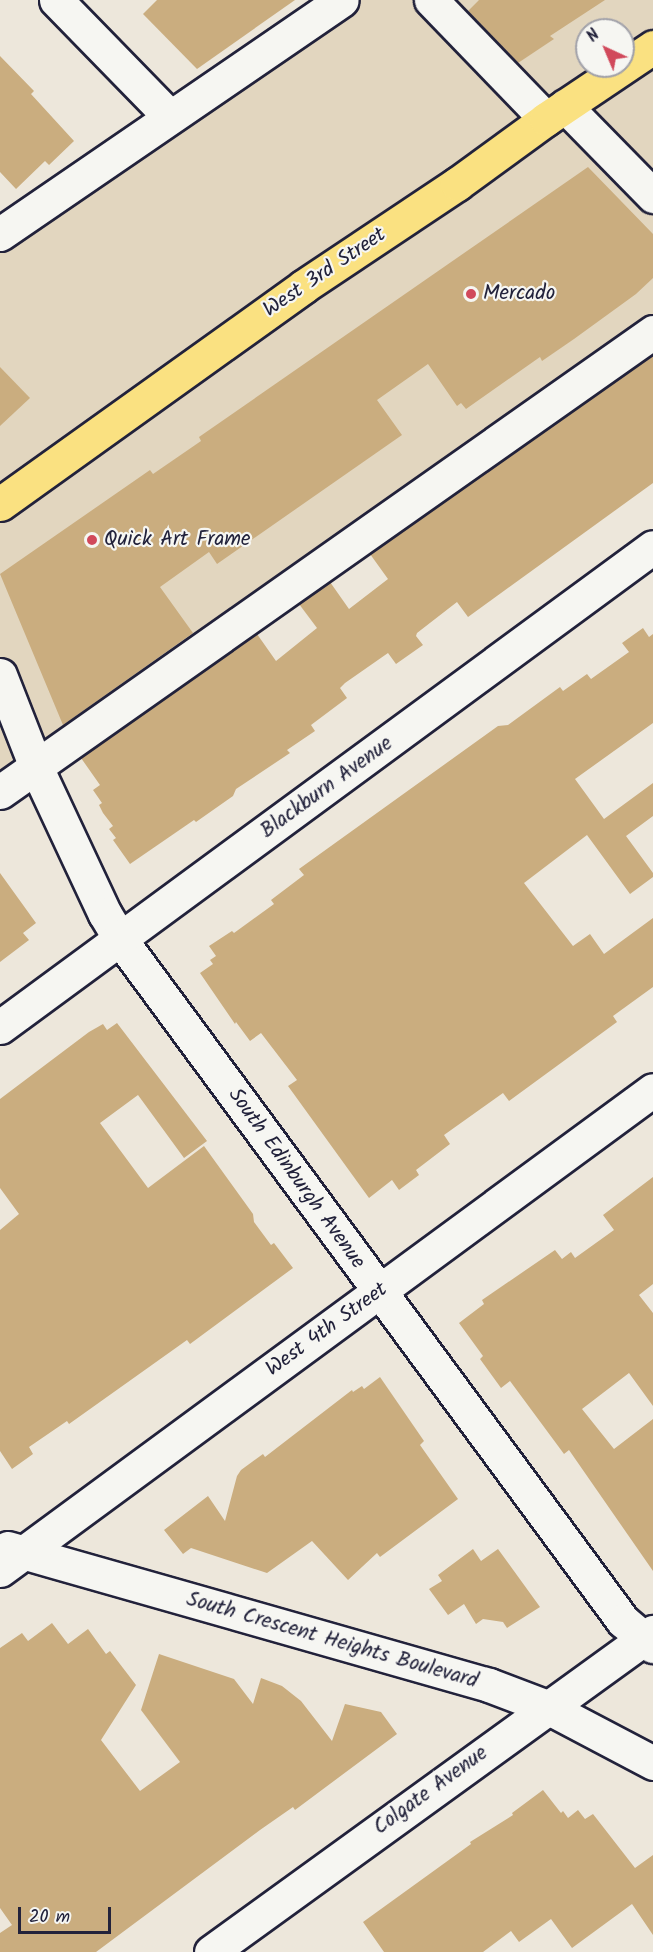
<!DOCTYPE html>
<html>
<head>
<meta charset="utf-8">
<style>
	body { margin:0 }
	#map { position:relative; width:653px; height:1952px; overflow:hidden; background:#ede7db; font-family:Kalam,sans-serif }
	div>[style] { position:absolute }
	.built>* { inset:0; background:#e2d6bf }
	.building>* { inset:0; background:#caad7f }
	.roads { filter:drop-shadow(2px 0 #22223b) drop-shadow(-2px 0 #22223b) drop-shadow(0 2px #22223b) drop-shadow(0 -2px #22223b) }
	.minor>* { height:33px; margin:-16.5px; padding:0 16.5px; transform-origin:16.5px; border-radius:16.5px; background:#f6f6f2 }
	.major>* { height:33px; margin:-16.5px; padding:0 16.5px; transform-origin:16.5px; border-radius:16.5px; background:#fae181 }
	.dots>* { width:16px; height:16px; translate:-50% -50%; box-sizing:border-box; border:3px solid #f6f6f2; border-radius:50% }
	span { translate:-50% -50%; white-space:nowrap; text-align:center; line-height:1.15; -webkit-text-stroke:4.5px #f6f6f2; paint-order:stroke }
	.street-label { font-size:21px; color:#22223b }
	.poi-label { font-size:21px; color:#22223b }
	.left { translate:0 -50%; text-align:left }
	.north { position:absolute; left:575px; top:18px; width:60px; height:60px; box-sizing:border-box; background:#f6f6f2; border:2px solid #a1a1a9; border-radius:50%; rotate:316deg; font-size:16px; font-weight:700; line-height:24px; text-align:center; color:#22223b }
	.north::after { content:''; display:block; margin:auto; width:21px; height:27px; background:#d1495b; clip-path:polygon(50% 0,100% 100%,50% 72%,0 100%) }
	.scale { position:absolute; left:18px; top:1907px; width:93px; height:27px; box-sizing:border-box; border:3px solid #22223b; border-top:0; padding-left:8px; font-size:18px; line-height:21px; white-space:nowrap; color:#22223b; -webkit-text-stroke:4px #f6f6f2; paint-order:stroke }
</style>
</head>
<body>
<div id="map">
	<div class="built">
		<div style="clip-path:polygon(evenodd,323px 0,653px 0,653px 346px,0 797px,0 227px,323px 0,587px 30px,623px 30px,623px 66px,587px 66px,587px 30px)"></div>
	</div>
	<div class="building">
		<div style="clip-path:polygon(157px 0,295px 0,197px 69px,143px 14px)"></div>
		<div style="clip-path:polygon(479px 0,605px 0,550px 36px,554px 39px,518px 63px,468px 11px)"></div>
		<div style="clip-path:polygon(0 56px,34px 91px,31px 94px,74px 141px,49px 165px,45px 161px,16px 189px,0 172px)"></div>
		<div style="clip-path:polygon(588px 167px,653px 234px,653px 278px,636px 294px,574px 339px,542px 361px,540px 357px,466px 409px,461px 403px,457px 406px,428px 364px,377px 400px,402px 435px,217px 564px,209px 552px,160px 587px,193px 633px,63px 725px,0 574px,150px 470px,153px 474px,201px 441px,199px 437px)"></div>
		<div style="clip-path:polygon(653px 355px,653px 483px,468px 617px,457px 602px,417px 633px,416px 636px,423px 645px,396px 664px,388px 653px,345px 683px,340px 688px,347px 698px,311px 725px,315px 731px,287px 750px,290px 753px,236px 789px,233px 796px,196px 822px,194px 820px,130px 864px,113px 840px,116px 838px,109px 829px,113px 826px,103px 813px,99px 805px,102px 803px,93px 790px,100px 785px,81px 758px,257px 634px,276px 661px,317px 628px,299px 604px,330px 582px,349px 609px,388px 579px,370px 554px)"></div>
		<div style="clip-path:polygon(0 367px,30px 398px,0 426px)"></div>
		<div style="clip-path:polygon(643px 628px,649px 637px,653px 634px,653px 723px,575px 779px,604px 819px,653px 783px,653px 816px,626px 836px,653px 873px,653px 877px,630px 894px,587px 835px,524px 883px,573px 946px,590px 934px,604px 954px,653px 918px,653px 987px,613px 1016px,617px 1022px,509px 1101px,503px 1093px,444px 1135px,450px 1144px,416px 1170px,419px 1175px,399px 1190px,392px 1180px,369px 1198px,288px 1086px,297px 1080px,261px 1033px,250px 1041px,236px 1022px,235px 1024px,200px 973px,213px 964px,210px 960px,216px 956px,209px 946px,232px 931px,234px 933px,274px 904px,271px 900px,304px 875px,299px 869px,498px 726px,508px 725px,560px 687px,563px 691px,587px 674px,591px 679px,629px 652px,622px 643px)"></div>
		<div style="clip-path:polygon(0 873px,36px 923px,23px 933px,29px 940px,0 962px)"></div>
		<div style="clip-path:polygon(117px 1023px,207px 1141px,184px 1158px,138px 1095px,100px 1123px,148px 1188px,204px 1146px,253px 1214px,254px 1222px,271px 1245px,274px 1243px,293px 1268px,190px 1344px,187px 1340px,69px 1424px,67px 1421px,29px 1447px,33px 1454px,12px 1469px,0 1451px,0 1230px,19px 1214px,0 1188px,0 1099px,89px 1032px,103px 1024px,107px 1030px)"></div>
		<div style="clip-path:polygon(653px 1177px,653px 1284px,639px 1295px,653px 1313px,653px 1406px,629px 1373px,582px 1409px,614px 1449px,653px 1419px,653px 1571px,569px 1450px,564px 1454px,510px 1381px,501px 1388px,480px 1359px,483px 1356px,459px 1323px,484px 1304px,482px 1300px,555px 1250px,562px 1259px,571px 1252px,575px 1258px,614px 1230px,603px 1215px)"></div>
		<div style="clip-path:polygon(380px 1377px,424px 1441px,420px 1445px,458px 1499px,380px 1557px,377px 1553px,348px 1580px,312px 1541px,267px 1573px,191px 1548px,183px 1554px,164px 1530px,208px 1496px,225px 1521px,237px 1476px,241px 1470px,263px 1454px,265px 1457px,352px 1390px,353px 1392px,362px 1386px,364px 1389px)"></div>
		<div style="clip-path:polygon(473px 1549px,481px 1561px,498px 1549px,540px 1607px,507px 1628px,503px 1622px,483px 1619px,476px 1624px,464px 1604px,448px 1615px,429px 1589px,442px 1581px,438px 1575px)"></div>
		<div style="clip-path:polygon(52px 1623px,68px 1644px,88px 1629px,106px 1654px,110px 1651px,136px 1685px,101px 1740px,140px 1791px,180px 1762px,141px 1710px,159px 1654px,234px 1679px,253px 1704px,261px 1678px,282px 1686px,301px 1701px,332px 1741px,345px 1704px,381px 1712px,397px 1734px,295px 1810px,293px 1807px,260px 1830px,96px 1952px,0 1952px,0 1933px,12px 1925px,0 1908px,0 1648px,22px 1633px,28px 1641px)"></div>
		<div style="clip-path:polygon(543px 1790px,561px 1813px,563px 1811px,568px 1818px,578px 1810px,585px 1819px,593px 1814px,635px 1868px,653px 1855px,653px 1935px,632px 1904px,572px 1948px,551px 1919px,519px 1942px,511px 1931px,483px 1952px,384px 1952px,363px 1922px,471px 1844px,470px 1842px,513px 1815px,512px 1813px)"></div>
	</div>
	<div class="roads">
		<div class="minor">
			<div style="left:56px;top:0;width:163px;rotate:45.7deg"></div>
			<div style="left:431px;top:0;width:165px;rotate:46deg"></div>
			<div style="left:565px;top:106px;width:126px;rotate:45.6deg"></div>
			<div style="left:0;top:234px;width:414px;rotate:-34.4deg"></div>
			<div style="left:0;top:675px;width:99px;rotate:68.6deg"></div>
			<div style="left:36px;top:767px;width:162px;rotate:64.9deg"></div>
			<div style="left:105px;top:914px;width:29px;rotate:59deg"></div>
			<div style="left:120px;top:939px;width:847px;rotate:53.59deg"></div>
			<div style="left:623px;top:1621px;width:39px;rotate:40deg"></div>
			<div style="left:0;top:792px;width:799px;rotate:-35.16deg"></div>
			<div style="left:0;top:1027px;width:810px;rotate:-36.32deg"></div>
			<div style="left:8px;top:1548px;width:500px;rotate:15.9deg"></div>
			<div style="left:489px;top:1685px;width:62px;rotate:20.8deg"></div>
			<div style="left:547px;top:1707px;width:120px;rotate:27.8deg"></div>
			<div style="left:0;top:1570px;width:810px;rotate:-36.32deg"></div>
			<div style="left:211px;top:1952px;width:546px;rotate:-35.9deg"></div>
		</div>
		<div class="major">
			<div style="left:0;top:504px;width:374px;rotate:-35.6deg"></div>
			<div style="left:304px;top:286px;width:184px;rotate:-33.7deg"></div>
			<div style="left:457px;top:184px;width:110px;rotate:-36.1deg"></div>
			<div style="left:546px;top:119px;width:129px;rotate:-33.9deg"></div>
		</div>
	</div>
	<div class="dots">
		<div style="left:471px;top:294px;background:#d1495b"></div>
		<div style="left:92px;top:540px;background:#d1495b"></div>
	</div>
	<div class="street-label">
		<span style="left:325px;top:273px;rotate:-34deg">West 3rd Street</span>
		<span style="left:327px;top:788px;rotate:-36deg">Blackburn Avenue</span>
		<span style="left:296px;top:1179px;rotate:54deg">South Edinburgh Avenue</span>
		<span style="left:327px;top:1330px;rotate:-36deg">West 4th Street</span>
		<span style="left:332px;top:1641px;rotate:16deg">South Crescent Heights Boulevard</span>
		<span style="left:431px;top:1791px;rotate:-36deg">Colgate Avenue</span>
	</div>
	<div class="poi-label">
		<span class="left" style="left:483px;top:294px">Mercado</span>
		<span class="left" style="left:104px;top:540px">Quick Art Frame</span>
	</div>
	<div class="north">N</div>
	<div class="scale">20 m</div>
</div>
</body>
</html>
